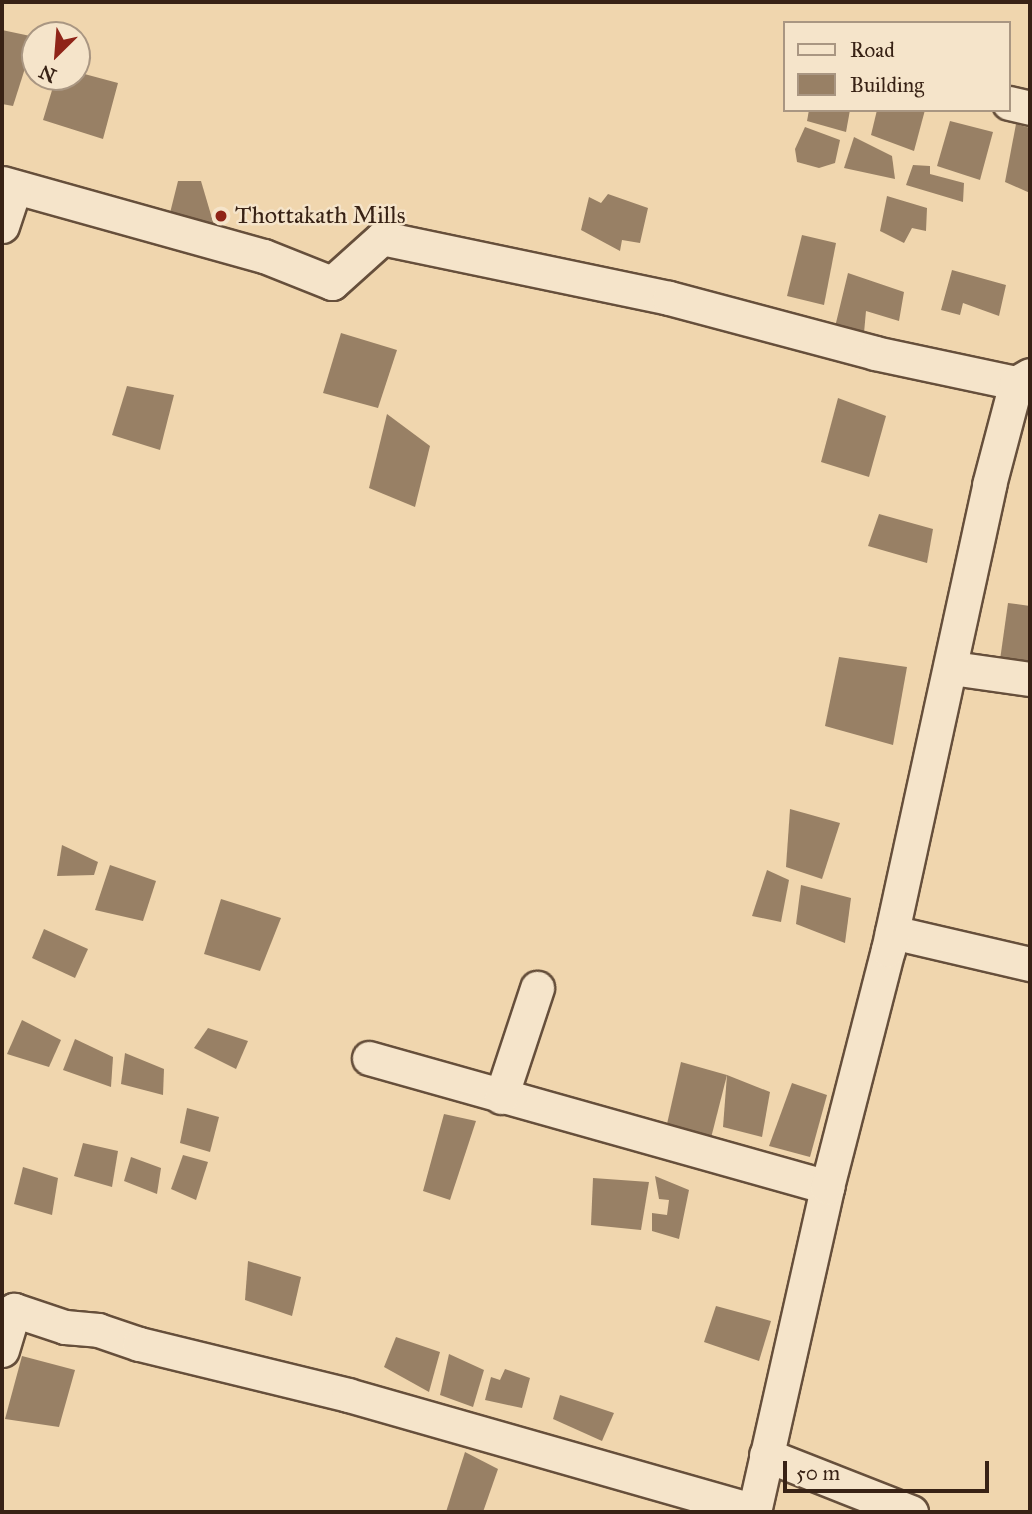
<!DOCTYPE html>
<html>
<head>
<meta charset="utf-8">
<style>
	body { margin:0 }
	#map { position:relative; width:1032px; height:1514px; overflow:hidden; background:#f0d6ae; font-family:"IM FELL Great Primer",serif }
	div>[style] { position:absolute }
	.building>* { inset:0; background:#988065 }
	.roads { filter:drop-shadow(2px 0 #664f3b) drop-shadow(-2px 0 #664f3b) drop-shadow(0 2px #664f3b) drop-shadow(0 -2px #664f3b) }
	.minor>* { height:33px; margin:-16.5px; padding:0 16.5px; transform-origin:16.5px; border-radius:16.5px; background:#f5e4ca }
	.dots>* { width:19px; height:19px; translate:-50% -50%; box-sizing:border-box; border:4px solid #f5e4ca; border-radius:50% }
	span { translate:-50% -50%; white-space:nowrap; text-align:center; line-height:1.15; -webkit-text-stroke:5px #f5e4ca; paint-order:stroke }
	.poi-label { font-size:24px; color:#382215 }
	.left { translate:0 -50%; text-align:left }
	.frame { position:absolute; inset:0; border:4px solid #382215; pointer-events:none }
	.legend { position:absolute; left:783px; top:21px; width:228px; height:91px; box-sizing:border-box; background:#f5e4ca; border:2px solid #a99682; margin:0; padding:9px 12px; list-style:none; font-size:21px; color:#382215 }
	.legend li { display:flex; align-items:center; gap:14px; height:35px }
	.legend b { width:35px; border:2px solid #a99682 }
	.north { position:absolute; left:21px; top:21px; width:70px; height:70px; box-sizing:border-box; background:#f5e4ca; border:2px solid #a99682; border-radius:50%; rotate:205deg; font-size:19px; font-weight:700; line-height:28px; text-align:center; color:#382215 }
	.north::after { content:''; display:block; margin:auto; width:24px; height:32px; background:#8f2418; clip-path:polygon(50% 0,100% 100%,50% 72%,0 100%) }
	.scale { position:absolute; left:783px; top:1461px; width:206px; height:32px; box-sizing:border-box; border:4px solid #382215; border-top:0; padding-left:9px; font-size:21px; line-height:24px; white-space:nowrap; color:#382215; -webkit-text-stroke:5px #f5e4ca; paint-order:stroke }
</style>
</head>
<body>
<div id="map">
	<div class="building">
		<div style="clip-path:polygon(2px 30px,35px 37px,13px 106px,2px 104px)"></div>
		<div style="clip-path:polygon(77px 72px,118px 83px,103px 139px,43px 120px,56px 77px,77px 77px)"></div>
		<div style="clip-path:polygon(809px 110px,850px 110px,846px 132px,807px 121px)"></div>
		<div style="clip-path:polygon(877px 110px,925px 110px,914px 151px,871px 135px)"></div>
		<div style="clip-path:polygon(950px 121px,993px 132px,980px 180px,937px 166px)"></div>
		<div style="clip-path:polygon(1016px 124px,1030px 128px,1030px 193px,1005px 182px)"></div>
		<div style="clip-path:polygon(805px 127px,840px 140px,835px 163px,819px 168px,797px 162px,795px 149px)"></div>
		<div style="clip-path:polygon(854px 137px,892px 156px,895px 179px,844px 168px)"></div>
		<div style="clip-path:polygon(913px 165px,930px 166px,930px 174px,964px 183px,963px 202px,906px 185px)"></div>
		<div style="clip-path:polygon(178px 181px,201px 181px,214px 225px,169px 217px)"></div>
		<div style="clip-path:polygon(608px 194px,648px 208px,640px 243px,622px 240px,620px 251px,581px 230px,589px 197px,601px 203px)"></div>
		<div style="clip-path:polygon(887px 196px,927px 208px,926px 231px,912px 228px,904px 243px,880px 231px)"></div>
		<div style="clip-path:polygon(802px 235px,836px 243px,824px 305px,787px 296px)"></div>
		<div style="clip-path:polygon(952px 270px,1006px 285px,999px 316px,963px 303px,960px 315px,941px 310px)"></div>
		<div style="clip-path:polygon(848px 273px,904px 292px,899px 321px,866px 311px,864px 333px,835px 327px)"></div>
		<div style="clip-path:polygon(341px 333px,397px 350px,378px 408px,323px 393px)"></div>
		<div style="clip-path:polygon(127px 386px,174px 395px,160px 450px,112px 435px)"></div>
		<div style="clip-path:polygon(838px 398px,886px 416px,869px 477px,821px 462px)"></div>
		<div style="clip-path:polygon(387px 414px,430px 446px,415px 507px,369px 488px)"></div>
		<div style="clip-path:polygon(879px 514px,933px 529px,927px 563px,868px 546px)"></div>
		<div style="clip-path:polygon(1008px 603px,1030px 606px,1030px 668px,1000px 660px)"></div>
		<div style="clip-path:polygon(839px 657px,907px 667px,893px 745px,825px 726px)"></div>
		<div style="clip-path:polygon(790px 809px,840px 823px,822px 879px,786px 867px)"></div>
		<div style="clip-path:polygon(62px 845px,98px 862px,94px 875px,57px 876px)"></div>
		<div style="clip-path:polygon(110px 865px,156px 881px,143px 921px,95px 910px)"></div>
		<div style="clip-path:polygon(767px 870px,789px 880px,781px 922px,752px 916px)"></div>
		<div style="clip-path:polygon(801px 885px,851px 898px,845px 943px,796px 924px)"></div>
		<div style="clip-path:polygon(221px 899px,281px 918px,260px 971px,204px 954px)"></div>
		<div style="clip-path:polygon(44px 929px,88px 949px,75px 978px,32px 958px)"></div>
		<div style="clip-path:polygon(22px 1020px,61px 1040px,49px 1067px,7px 1054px)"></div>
		<div style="clip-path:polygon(208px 1028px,248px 1041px,236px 1069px,194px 1048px)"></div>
		<div style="clip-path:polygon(75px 1039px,113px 1057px,111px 1087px,63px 1070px)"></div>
		<div style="clip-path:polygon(125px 1053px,164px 1069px,163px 1095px,121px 1084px)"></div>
		<div style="clip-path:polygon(681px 1062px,727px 1075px,711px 1138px,667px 1124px)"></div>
		<div style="clip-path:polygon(727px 1075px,770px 1092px,762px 1137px,723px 1127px)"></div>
		<div style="clip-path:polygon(792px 1083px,827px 1095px,810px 1157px,769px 1146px)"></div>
		<div style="clip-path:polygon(187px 1108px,219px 1117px,210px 1152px,180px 1143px)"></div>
		<div style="clip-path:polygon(444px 1114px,476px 1121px,450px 1200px,423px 1191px)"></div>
		<div style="clip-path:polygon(83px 1143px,118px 1151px,112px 1187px,74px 1176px)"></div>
		<div style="clip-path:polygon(183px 1155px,208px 1162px,196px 1200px,171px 1189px)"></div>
		<div style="clip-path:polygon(131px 1157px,161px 1168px,157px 1194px,124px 1181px)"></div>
		<div style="clip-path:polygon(23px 1167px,58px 1178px,52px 1215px,14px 1204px)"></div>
		<div style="clip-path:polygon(655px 1176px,689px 1190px,679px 1239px,652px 1231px,652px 1213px,667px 1215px,669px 1200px,659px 1199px)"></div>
		<div style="clip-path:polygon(593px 1178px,649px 1182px,641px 1230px,591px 1225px)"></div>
		<div style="clip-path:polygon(248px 1261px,301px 1277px,292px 1316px,245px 1300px)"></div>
		<div style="clip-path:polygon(716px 1306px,771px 1321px,759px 1361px,704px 1342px)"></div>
		<div style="clip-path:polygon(396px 1337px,440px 1352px,429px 1392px,384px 1367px)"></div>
		<div style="clip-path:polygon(449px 1354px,484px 1370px,473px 1407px,440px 1395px)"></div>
		<div style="clip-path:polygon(22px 1356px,75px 1370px,59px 1427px,5px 1419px)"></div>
		<div style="clip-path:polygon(505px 1369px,530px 1378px,522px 1408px,485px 1400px,491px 1377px,500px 1380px)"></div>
		<div style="clip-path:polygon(560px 1395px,614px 1413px,602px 1441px,553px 1419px)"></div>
		<div style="clip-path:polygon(465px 1452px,498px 1469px,483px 1512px,446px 1512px)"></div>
	</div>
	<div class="roads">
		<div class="minor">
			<div style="left:1009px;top:103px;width:22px;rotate:13deg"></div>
			<div style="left:2px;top:183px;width:272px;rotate:15.6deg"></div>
			<div style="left:264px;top:256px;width:73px;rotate:21.7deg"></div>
			<div style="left:332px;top:283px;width:67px;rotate:-42deg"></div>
			<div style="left:382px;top:238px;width:293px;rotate:11.8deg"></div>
			<div style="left:669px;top:298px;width:213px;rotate:14.9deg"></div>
			<div style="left:875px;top:353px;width:158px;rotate:12deg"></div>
			<div style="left:2px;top:226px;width:41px;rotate:-71.6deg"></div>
			<div style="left:952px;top:668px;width:79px;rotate:8deg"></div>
			<div style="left:892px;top:932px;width:142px;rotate:13.1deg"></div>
			<div style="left:369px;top:1058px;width:476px;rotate:15.7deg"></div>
			<div style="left:501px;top:1097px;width:115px;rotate:-71.7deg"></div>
			<div style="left:2px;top:1350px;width:42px;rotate:-73.3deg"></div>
			<div style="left:14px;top:1310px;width:54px;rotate:18.4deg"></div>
			<div style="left:65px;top:1327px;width:33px;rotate:5deg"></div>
			<div style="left:98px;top:1330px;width:43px;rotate:18.9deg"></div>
			<div style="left:139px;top:1344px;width:215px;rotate:13.7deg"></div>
			<div style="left:348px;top:1395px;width:422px;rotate:15.9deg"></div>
			<div style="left:766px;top:1455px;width:156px;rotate:21.5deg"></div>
			<div style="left:754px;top:1512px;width:333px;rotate:-77.3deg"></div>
			<div style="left:827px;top:1187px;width:245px;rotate:-75.6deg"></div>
			<div style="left:888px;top:950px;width:476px;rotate:-77.7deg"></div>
			<div style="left:989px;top:485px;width:106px;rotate:-75.2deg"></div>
			<div style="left:1016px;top:383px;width:16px;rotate:-30deg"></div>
		</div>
	</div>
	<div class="dots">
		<div style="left:221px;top:216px;background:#8f2418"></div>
	</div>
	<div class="poi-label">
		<span class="left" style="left:235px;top:216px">Thottakath Mills</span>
	</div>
	<div class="frame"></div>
	<ul class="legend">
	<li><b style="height:9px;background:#f5e4ca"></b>Road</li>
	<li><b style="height:19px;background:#988065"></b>Building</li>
	</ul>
	<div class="north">N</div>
	<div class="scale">50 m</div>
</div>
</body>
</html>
